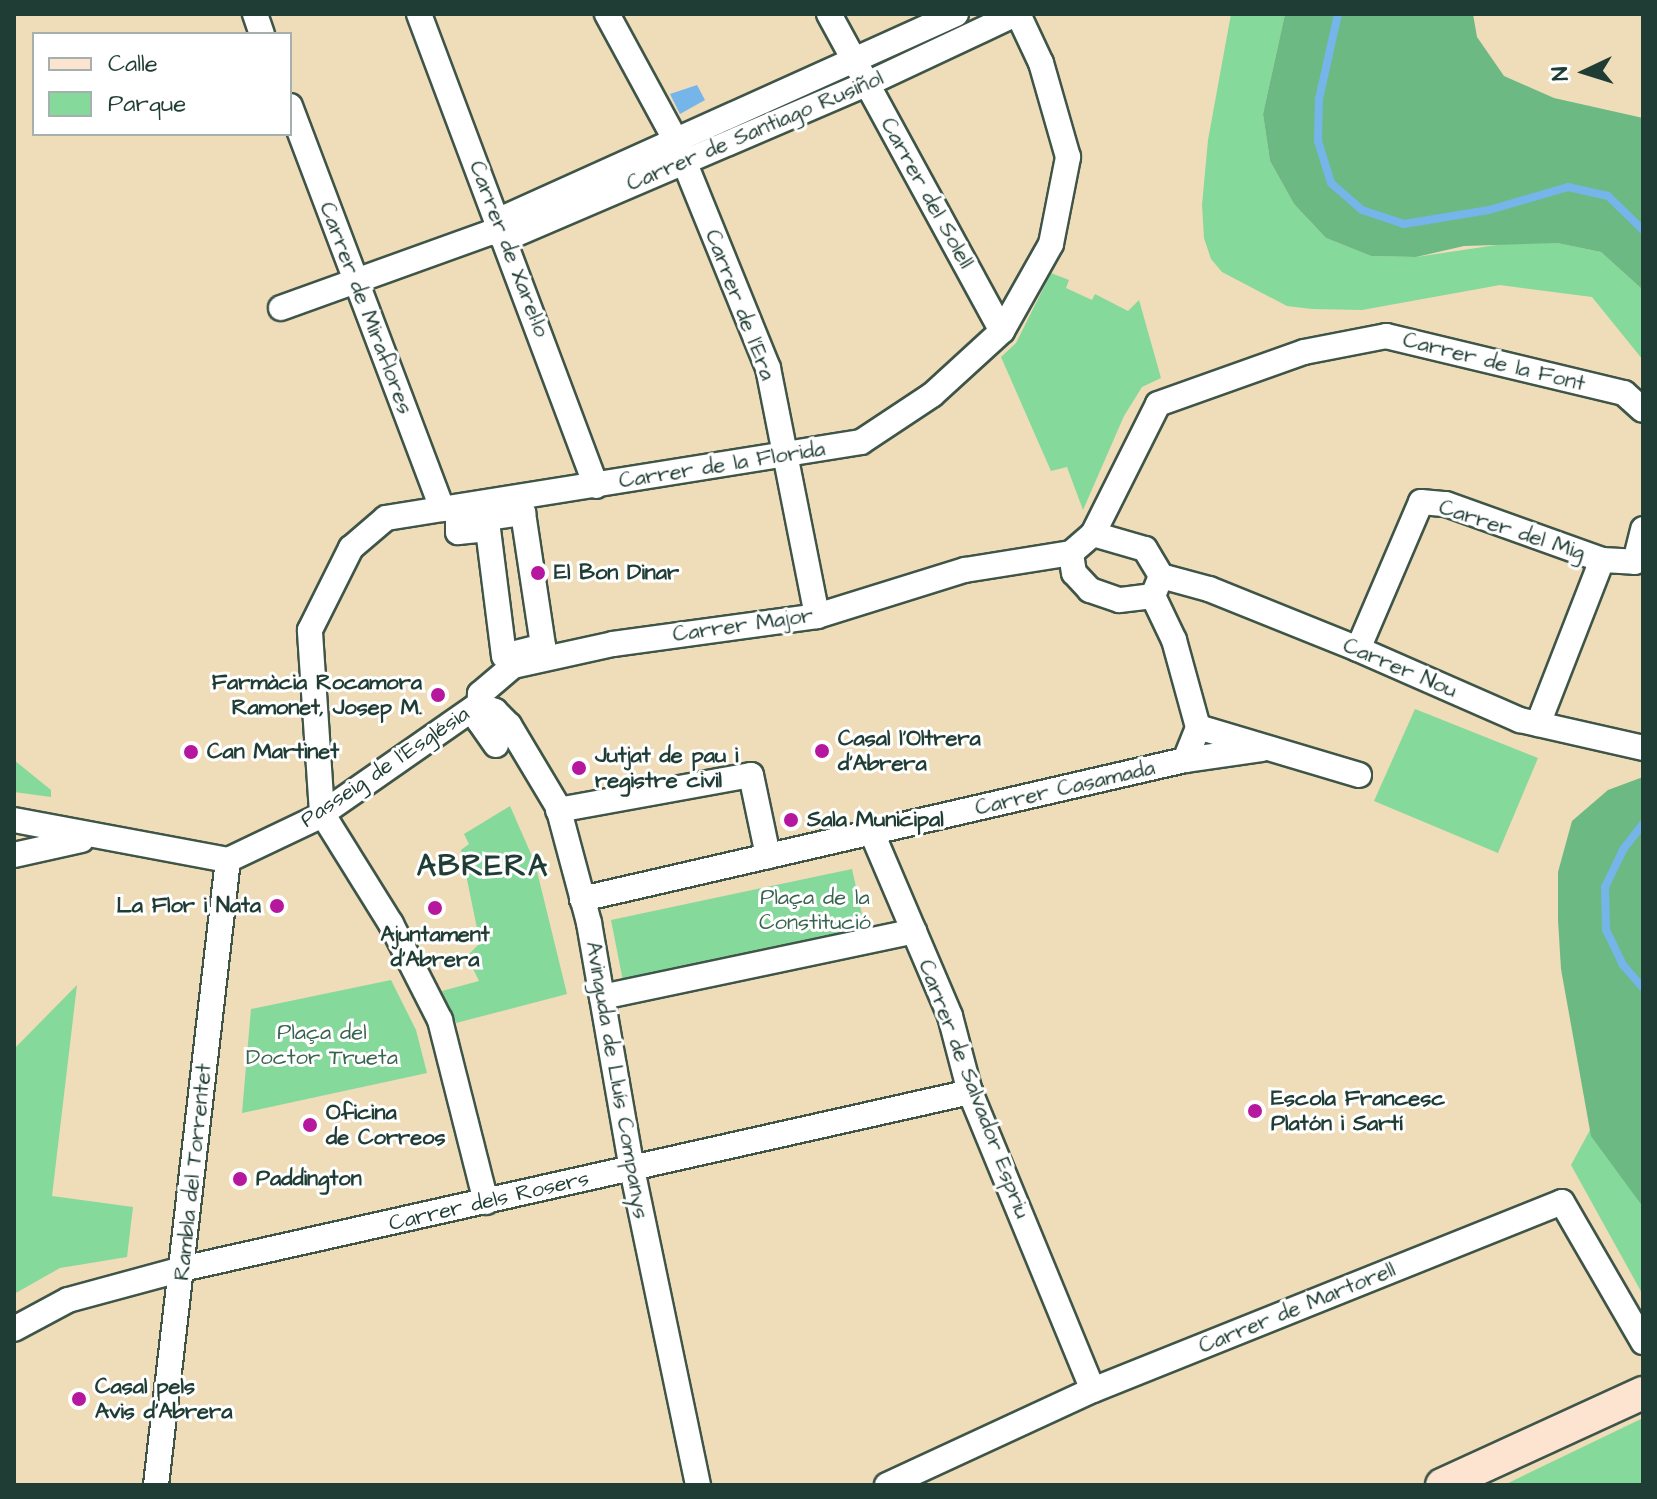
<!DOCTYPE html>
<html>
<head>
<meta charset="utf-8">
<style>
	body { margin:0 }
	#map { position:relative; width:1657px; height:1499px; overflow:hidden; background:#efdcb9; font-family:"Architects Daughter",sans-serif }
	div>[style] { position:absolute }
	.green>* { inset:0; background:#85d99b }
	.forest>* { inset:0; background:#6cb983 }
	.water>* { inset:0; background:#75b5e9 }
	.stream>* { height:8px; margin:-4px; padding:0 4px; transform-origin:4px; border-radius:4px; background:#75b5e9 }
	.roads { filter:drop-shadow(2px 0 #3e5548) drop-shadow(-2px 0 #3e5548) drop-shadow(0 2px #3e5548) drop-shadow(0 -2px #3e5548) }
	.street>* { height:24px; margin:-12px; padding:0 12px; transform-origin:12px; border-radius:12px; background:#fff }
	.secondary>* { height:32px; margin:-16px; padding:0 16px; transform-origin:16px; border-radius:16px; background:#fde4d1 }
	.dots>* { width:22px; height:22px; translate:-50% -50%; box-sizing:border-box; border:4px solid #fff; border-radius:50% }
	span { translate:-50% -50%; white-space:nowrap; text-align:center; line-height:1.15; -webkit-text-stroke:6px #fff; paint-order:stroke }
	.street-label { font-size:22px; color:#1f3d34 }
	.poi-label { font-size:22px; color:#1f3d34; font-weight:700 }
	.left { translate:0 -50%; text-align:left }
	.right { translate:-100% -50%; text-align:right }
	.park-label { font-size:22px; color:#38644e }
	.district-label { font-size:30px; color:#1f3d34; font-weight:700; letter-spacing:2px }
	.frame { position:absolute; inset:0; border:16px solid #1f3d34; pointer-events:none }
	.legend { position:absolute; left:32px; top:32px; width:260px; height:104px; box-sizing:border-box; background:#fff; border:2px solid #a5b1ae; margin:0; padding:10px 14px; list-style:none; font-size:24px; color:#1f3d34 }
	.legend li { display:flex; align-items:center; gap:16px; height:40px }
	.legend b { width:40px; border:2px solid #a5b1ae }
	.north { position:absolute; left:1545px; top:32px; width:80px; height:80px; -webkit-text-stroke:6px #fff; paint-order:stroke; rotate:266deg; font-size:22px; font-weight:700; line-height:32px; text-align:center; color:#1f3d34 }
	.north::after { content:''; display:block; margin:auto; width:28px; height:36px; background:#1f3d34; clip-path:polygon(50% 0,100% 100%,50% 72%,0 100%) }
</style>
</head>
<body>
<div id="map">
	<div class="green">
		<div style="clip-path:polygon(1231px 14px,1285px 14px,1263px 114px,1270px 161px,1294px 204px,1326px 238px,1371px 256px,1416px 257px,1510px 243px,1557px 243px,1601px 252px,1643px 290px,1643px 360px,1592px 297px,1500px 285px,1362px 310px,1312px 309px,1287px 306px,1222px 272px,1211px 259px,1204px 238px,1202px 205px,1208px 140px)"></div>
		<div style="clip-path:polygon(1051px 273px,1069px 280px,1066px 288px,1092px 300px,1095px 294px,1128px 311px,1139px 300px,1161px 378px,1142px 387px,1124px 416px,1083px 510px,1067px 467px,1051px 471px,1001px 357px,1016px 343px)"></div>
		<div style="clip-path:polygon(1415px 709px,1538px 758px,1498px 853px,1374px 801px)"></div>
		<div style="clip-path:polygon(14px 760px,51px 790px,51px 797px,14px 792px)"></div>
		<div style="clip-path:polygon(510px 806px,535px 863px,567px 994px,456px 1023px,442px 991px,479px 981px,467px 956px,480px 943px,461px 850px,469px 844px,464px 834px)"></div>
		<div style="clip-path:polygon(852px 869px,866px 933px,623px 981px,611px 920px)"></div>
		<div style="clip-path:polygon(391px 980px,416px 1030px,427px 1073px,242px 1113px,251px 1009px)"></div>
		<div style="clip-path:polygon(77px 985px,52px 1196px,133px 1207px,127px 1257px,60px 1268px,14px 1294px,14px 1049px)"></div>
		<div style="clip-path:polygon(1590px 1130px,1643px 1207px,1643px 1295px,1571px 1165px)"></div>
		<div style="clip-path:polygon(1643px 1418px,1643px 1485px,1504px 1485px)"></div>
	</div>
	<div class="forest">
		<div style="clip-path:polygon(1285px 14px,1473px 14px,1477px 37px,1504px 76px,1554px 98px,1643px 118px,1643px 290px,1601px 252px,1557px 243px,1464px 246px,1416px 257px,1371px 256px,1326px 238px,1294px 204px,1270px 161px,1263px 114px)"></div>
		<div style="clip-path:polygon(1643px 777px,1643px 1207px,1591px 1136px,1561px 969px,1558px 920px,1558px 872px,1572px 821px,1608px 790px)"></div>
	</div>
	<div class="water">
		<div style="clip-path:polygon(697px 85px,705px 100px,680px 114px,670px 94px)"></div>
	</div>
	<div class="stream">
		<div style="left:1338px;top:14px;width:87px;rotate:102.6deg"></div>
		<div style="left:1319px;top:99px;width:42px;rotate:91.4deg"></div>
		<div style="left:1318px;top:141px;width:44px;rotate:72.8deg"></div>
		<div style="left:1331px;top:183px;width:41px;rotate:41.1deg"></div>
		<div style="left:1362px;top:210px;width:44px;rotate:18.4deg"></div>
		<div style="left:1404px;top:224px;width:86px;rotate:-9.4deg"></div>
		<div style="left:1489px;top:210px;width:82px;rotate:-16.2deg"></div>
		<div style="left:1568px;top:187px;width:41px;rotate:12.7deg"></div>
		<div style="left:1608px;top:196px;width:49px;rotate:44.2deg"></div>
		<div style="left:1643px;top:824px;width:33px;rotate:128deg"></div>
		<div style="left:1623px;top:850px;width:41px;rotate:115.9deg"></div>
		<div style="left:1605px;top:887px;width:43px;rotate:88.7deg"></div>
		<div style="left:1606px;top:930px;width:39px;rotate:64deg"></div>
		<div style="left:1623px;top:965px;width:30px;rotate:49deg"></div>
	</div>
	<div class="roads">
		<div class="street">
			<div style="left:255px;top:14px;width:21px;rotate:71deg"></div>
			<div style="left:419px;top:14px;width:504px;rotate:69.44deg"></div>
			<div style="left:607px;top:14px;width:142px;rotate:61.5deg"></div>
			<div style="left:675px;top:139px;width:247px;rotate:67.9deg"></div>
			<div style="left:768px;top:368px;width:253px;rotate:78.8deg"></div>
			<div style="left:829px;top:14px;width:361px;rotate:61.4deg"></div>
			<div style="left:956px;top:14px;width:501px;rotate:155.74deg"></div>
			<div style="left:499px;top:220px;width:14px;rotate:120deg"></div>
			<div style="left:492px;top:232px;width:16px;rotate:22deg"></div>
			<div style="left:507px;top:238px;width:392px;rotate:-23.2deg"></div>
			<div style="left:867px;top:84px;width:165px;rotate:-25.2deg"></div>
			<div style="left:290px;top:106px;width:431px;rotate:69.3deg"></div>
			<div style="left:281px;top:308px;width:224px;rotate:-19.8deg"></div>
			<div style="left:523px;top:513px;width:134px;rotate:81.4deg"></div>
			<div style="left:543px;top:646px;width:40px;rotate:165.6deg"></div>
			<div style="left:504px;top:656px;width:128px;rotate:-97.2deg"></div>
			<div style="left:488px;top:529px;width:30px;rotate:174deg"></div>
			<div style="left:458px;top:532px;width:10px;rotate:-90deg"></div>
			<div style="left:458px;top:522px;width:66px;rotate:-7.9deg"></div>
			<div style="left:1093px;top:534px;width:145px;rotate:-63.4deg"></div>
			<div style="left:1158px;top:404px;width:155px;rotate:-19.6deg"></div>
			<div style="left:1304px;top:352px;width:84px;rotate:-11deg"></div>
			<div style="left:1386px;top:336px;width:245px;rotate:13.5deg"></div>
			<div style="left:1624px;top:393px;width:25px;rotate:42deg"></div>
			<div style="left:1093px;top:534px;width:54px;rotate:16.1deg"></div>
			<div style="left:1145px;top:549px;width:31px;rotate:59deg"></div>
			<div style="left:1161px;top:576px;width:22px;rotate:112deg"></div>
			<div style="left:1153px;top:596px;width:34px;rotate:173deg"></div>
			<div style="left:1119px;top:600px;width:31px;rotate:-161deg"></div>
			<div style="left:1090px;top:590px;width:23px;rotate:-133deg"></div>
			<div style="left:1074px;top:573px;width:20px;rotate:-99deg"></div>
			<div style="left:1071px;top:553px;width:29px;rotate:-41deg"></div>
			<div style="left:1161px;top:576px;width:50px;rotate:15.2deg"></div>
			<div style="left:1209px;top:589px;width:161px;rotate:21.9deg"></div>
			<div style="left:1358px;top:649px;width:177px;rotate:23.7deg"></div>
			<div style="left:1520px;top:720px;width:126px;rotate:12.8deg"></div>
			<div style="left:1153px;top:596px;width:49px;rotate:64.5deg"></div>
			<div style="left:1174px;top:640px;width:90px;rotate:74.6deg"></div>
			<div style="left:1358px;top:649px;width:160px;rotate:-66.8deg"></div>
			<div style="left:1421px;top:502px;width:25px;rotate:5deg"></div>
			<div style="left:1446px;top:504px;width:166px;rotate:19.7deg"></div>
			<div style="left:1602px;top:560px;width:33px;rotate:3deg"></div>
			<div style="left:1635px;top:562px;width:34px;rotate:-76deg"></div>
			<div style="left:478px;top:705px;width:18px;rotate:19deg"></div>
			<div style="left:495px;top:711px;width:20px;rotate:45deg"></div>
			<div style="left:509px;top:725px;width:96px;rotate:59.1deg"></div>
			<div style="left:558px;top:807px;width:120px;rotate:75deg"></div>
			<div style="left:589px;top:923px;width:250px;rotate:80.1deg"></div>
			<div style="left:632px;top:1169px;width:323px;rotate:78.2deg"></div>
			<div style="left:1538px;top:724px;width:176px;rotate:-68.7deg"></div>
			<div style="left:1198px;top:727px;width:168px;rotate:16.6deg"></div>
			<div style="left:496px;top:745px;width:29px;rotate:-125deg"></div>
			<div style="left:479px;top:721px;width:27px;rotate:-88deg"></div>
			<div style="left:480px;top:694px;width:43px;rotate:-40.3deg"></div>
			<div style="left:513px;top:666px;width:102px;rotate:-12.4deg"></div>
			<div style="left:613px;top:644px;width:206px;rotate:-7.8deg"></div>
			<div style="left:817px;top:616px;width:155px;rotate:-17.3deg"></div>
			<div style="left:965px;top:570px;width:107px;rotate:-9.1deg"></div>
			<div style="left:1185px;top:760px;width:77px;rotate:-8.2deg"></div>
			<div style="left:558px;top:810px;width:196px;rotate:-10.3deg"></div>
			<div style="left:751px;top:775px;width:83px;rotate:78.1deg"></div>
			<div style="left:14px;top:820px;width:218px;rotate:10.6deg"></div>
			<div style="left:228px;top:860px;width:98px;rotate:-25.5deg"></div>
			<div style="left:316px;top:818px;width:198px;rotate:-34.9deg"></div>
			<div style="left:872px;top:833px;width:199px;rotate:66.9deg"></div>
			<div style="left:950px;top:1016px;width:79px;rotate:75.3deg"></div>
			<div style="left:970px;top:1092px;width:322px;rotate:67.6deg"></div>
			<div style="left:14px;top:855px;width:69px;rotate:-12.6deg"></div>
			<div style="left:582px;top:899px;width:619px;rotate:-12.98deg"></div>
			<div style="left:1185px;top:760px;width:35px;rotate:-68deg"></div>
			<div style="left:602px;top:997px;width:319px;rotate:-11.9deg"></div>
			<div style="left:486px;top:1202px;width:188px;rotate:-104.2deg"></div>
			<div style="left:440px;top:1020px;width:108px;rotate:-117deg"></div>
			<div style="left:391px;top:924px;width:131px;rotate:-121.9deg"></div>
			<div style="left:322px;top:813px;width:183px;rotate:-93.8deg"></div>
			<div style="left:310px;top:630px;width:92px;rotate:-63.4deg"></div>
			<div style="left:351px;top:548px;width:46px;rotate:-40.6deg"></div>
			<div style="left:386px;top:518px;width:481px;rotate:-9.1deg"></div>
			<div style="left:861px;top:442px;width:85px;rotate:-33.5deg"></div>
			<div style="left:932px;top:395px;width:95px;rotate:-42.4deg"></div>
			<div style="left:1002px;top:331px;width:100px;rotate:-60.6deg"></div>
			<div style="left:1051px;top:244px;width:89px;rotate:-78.9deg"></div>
			<div style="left:1068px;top:157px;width:98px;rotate:-106deg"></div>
			<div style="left:1041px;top:63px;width:54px;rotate:-115.1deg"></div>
			<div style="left:14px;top:1329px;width:61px;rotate:-28.2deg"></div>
			<div style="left:68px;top:1300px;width:118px;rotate:-15.2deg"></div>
			<div style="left:182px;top:1269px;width:808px;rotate:-12.66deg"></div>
			<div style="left:156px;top:1485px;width:629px;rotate:-83.43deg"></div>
			<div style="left:887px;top:1485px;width:227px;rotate:-24.8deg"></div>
			<div style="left:1093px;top:1390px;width:505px;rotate:-21.84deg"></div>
			<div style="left:1562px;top:1202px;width:162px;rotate:59.9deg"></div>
		</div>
		<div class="secondary">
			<div style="left:1442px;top:1485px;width:221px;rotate:-24.6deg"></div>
		</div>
	</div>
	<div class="dots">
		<div style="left:538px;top:573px;background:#b5179e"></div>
		<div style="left:438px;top:695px;background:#b5179e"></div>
		<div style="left:822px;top:751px;background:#b5179e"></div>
		<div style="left:191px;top:752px;background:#b5179e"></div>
		<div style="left:579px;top:768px;background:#b5179e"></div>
		<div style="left:791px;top:820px;background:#b5179e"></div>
		<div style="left:277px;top:906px;background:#b5179e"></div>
		<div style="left:435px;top:908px;background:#b5179e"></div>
		<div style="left:1255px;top:1111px;background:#b5179e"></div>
		<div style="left:310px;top:1125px;background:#b5179e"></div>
		<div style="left:240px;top:1179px;background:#b5179e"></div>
		<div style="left:79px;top:1399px;background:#b5179e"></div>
	</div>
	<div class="street-label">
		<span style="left:755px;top:131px;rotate:-23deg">Carrer de Santiago Rusiñol</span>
		<span style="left:927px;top:193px;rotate:61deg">Carrer del Solell</span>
		<span style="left:509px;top:249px;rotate:69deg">Carrer de Xarel·lo</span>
		<span style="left:740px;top:305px;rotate:69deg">Carrer de l'Era</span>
		<span style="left:366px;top:308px;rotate:69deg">Carrer de Miraflores</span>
		<span style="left:1494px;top:362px;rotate:14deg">Carrer de la Font</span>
		<span style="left:722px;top:465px;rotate:-9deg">Carrer de la Florida</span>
		<span style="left:1512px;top:530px;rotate:18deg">Carrer del Mig</span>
		<span style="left:743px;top:625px;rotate:-8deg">Carrer Major</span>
		<span style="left:1400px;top:668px;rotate:23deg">Carrer Nou</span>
		<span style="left:385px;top:767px;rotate:-34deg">Passeig de l'Església</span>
		<span style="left:1065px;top:788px;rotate:-13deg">Carrer Casamada</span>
		<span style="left:617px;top:1080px;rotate:80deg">Avinguda de Lluís Companys</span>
		<span style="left:974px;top:1089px;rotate:69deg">Carrer de Salvador Espriu</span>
		<span style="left:193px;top:1172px;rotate:-84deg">Rambla del Torrentet</span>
		<span style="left:489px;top:1201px;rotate:-13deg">Carrer dels Rosers</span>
		<span style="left:1297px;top:1308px;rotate:-22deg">Carrer de Martorell</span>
	</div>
	<div class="poi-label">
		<span class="left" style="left:554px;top:573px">El Bon Dinar</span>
		<span class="right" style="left:422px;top:695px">Farmàcia Rocamora<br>Ramonet, Josep M.</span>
		<span class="left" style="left:838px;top:751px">Casal l'Oltrera<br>d'Abrera</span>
		<span class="left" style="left:207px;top:752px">Can Martinet</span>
		<span class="left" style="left:595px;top:768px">Jutjat de pau i<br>registre civil</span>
		<span class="left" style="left:807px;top:820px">Sala Municipal</span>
		<span class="right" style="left:261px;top:906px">La Flor i Nata</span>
		<span style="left:435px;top:947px">Ajuntament<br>d'Abrera</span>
		<span class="left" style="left:1271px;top:1111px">Escola Francesc<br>Platón i Sartí</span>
		<span class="left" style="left:326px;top:1125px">Oficina<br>de Correos</span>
		<span class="left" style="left:256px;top:1179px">Paddington</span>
		<span class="left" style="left:95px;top:1399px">Casal pels<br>Avis d'Abrera</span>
	</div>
	<div class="park-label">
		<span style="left:815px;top:910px">Plaça de la<br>Constitució</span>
		<span style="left:322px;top:1045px">Plaça del<br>Doctor Trueta</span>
	</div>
	<div class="district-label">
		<span style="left:483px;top:866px">ABRERA</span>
	</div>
	<div class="frame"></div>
	<ul class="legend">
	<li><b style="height:10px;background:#fde4d1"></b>Calle</li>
	<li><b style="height:22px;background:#85d99b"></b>Parque</li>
	</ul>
	<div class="north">N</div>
</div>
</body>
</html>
